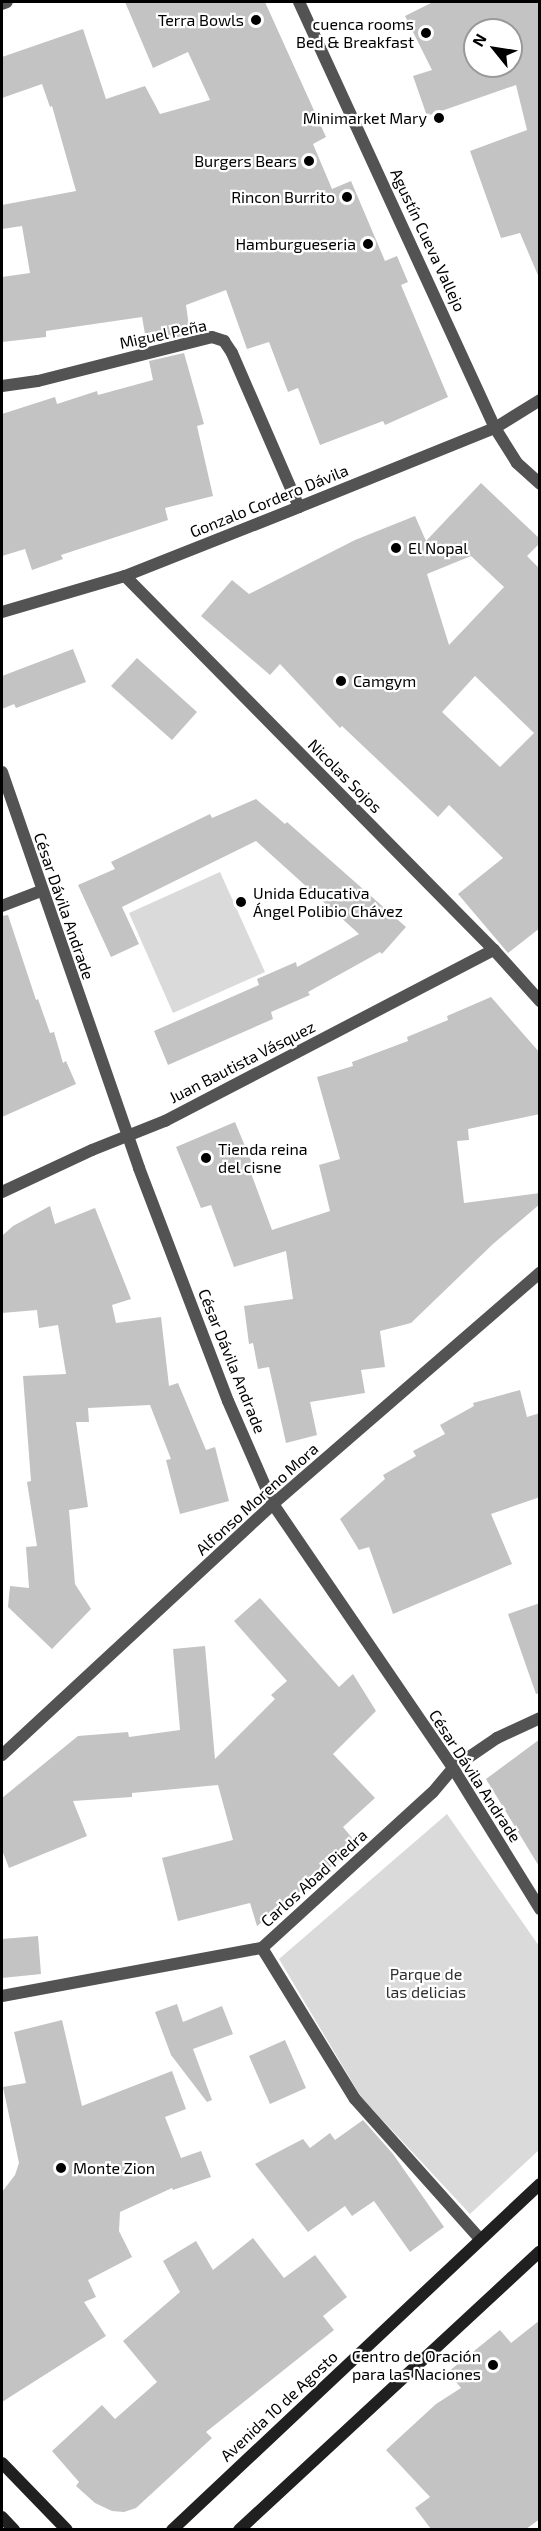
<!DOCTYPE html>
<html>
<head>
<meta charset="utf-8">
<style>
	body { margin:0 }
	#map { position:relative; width:541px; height:2531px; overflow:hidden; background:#fff; font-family:"Exo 2",sans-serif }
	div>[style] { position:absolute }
	.green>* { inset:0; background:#dadada }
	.building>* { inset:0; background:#c3c3c3 }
	.minor>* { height:12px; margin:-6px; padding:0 6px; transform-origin:6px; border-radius:6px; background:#535353 }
	.tertiary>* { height:12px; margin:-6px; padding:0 6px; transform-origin:6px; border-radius:6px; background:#535353 }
	.secondary>* { height:12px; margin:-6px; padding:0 6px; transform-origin:6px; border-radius:6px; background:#202020 }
	.dots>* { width:16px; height:16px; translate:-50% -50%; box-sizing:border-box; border:3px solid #fff; border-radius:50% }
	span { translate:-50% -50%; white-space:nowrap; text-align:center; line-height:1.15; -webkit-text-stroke:4.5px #fff; paint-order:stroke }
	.poi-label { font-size:16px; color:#000 }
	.right { translate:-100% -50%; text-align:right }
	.left { translate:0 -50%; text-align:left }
	.street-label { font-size:16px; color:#000 }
	.park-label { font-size:16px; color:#313131 }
	.frame { position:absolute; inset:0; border:3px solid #000; pointer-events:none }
	.north { position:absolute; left:463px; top:18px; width:60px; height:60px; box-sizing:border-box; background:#fff; border:2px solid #999; border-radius:50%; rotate:300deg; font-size:16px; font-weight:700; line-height:24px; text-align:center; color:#000 }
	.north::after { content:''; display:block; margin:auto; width:21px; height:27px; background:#000; clip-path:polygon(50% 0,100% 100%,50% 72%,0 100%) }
</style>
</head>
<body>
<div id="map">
	<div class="green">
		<div style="clip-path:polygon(220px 872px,265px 972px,173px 1013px,129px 913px)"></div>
		<div style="clip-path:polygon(447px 1814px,539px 1946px,539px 2150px,470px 2214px,361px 2097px,279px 1959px)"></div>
	</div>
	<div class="building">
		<div style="clip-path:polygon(125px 2px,265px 2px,326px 137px,313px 144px,332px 189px,351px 181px,385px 261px,397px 256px,408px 282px,401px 285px,448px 397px,385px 425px,383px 421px,320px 445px,298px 388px,288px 392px,269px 342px,247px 349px,226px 290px,186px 305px,190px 334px,147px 345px,142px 317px,46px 331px,46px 337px,2px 342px,2px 277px,30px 273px,22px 226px,2px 229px,2px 205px,76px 191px,52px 106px,50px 107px,42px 84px,2px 98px,2px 57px,83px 29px,106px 99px,145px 86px,160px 114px,210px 100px,188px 52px,153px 68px)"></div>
		<div style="clip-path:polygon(evenodd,433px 2px,540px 2px,540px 280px,520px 233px,501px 238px,470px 151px,527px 130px,516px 85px,427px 116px,413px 76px,432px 70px,405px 16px,433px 2px,475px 30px,511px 30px,511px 66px,475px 66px,475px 30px)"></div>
		<div style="clip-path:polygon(184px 353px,204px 424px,197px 426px,213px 496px,165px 508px,168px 520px,61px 555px,63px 559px,32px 570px,25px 549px,2px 556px,2px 414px,55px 397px,57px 404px,97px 391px,98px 395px,153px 380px,149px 361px)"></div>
		<div style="clip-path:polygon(evenodd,481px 483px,540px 539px,540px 543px,527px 556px,540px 569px,540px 928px,508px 953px,458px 894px,503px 858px,449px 805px,438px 817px,342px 726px,340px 728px,280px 664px,270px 675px,201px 616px,232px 580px,249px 594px,355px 540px,415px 516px,426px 541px,481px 483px,471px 556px,504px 587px,449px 645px,427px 574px,471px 556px,481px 483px,475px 676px,534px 733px,500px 767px,442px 712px,475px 676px)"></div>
		<div style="clip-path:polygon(73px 649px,86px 682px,16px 708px,14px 704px,2px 709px,2px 676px)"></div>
		<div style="clip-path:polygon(137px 658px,197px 712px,172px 740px,111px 686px)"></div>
		<div style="clip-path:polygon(256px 799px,285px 824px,287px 822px,406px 927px,382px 954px,380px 952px,308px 992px,310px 995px,271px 1012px,273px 1019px,168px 1065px,154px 1031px,259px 985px,257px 979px,296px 962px,297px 967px,359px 934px,256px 841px,122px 907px,139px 944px,111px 957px,78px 885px,115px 869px,111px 862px,210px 814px,212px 818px)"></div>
		<div style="clip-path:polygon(8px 915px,36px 1000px,38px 999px,50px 1033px,54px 1032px,63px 1063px,66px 1061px,76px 1084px,2px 1117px,2px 916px)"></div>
		<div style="clip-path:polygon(491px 997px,540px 1053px,540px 1114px,468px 1129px,469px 1140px,457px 1141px,464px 1203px,540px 1193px,540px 1204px,493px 1244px,411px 1323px,380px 1331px,385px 1367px,361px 1370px,365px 1393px,310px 1402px,317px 1435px,286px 1443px,269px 1367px,258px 1369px,253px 1343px,249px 1344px,244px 1306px,293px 1299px,286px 1251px,234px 1267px,211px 1205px,201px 1208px,176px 1147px,235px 1122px,252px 1163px,248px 1165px,272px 1230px,330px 1211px,319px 1165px,340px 1159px,317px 1077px,353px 1066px,352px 1062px,408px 1041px,407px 1037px,448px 1020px,447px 1016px)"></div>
		<div style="clip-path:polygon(50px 1206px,55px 1224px,95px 1208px,131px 1299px,112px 1305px,116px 1323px,161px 1317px,169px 1386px,178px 1383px,206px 1450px,215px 1447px,229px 1501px,180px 1514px,166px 1460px,171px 1459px,150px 1405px,88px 1408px,89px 1422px,76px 1422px,88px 1507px,69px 1510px,75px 1584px,91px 1609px,52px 1649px,8px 1607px,10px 1586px,29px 1588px,26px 1547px,37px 1546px,27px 1482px,31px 1481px,23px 1376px,66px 1374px,58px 1325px,39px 1328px,37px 1310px,2px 1313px,2px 1236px,13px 1226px)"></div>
		<div style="clip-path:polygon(520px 1390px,527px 1417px,540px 1413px,540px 1497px,491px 1514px,512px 1564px,393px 1614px,369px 1547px,359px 1550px,340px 1519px,385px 1479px,383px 1475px,416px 1456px,413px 1451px,445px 1434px,440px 1425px,474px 1406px,473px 1403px)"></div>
		<div style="clip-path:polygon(260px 1598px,339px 1687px,353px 1674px,376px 1711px,333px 1754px,375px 1798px,343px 1827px,358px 1845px,257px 1926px,250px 1903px,178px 1921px,162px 1858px,233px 1840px,218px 1785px,132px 1793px,132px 1797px,73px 1801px,87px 1836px,9px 1868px,2px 1850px,2px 1798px,78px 1736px,128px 1732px,129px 1737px,180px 1730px,173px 1649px,205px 1646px,215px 1759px,275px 1699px,271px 1695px,287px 1681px,234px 1621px)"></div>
		<div style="clip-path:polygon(540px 1603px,540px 1693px,536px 1694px,508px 1614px)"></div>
		<div style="clip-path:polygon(540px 1739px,540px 1868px,486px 1779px)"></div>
		<div style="clip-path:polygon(38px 1936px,41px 1974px,2px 1978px,2px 1939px)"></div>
		<div style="clip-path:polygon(177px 2004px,183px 2022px,222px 2006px,233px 2034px,193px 2049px,212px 2100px,207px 2102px,171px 2055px,155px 2012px)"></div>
		<div style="clip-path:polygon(62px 2020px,82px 2106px,172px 2071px,186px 2109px,165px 2117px,181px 2158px,201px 2151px,211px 2177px,173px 2190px,172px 2188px,120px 2212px,119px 2231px,132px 2257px,88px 2280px,96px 2297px,84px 2302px,106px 2336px,2px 2402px,2px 2192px,15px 2175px,19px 2163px,3px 2087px,26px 2083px,14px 2032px)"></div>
		<div style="clip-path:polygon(285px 2040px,306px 2088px,270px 2104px,249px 2056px)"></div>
		<div style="clip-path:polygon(363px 2120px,393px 2154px,444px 2227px,410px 2252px,374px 2201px,352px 2216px,345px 2206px,308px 2232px,255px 2164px,303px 2139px,310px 2148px,330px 2133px,335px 2140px)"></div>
		<div style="clip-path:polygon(253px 2238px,284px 2278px,315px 2255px,347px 2297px,323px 2316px,334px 2330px,206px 2432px,212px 2438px,136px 2508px,124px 2512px,112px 2511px,95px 2503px,76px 2486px,79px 2482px,52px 2451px,102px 2405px,115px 2419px,157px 2382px,123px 2341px,180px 2292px,163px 2261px,196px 2241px,213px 2270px)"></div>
		<div style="clip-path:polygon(540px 2320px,540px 2519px,526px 2529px,431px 2529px,415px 2508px,430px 2497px,386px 2450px,436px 2404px,461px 2388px,448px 2372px,500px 2330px,511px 2343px)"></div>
	</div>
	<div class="minor">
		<div style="left:2px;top:4px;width:5px;rotate:-22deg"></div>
		<div style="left:2px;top:386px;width:36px;rotate:-8deg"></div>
		<div style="left:38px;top:381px;width:179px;rotate:-14.2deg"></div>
		<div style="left:212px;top:337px;width:13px;rotate:18deg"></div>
		<div style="left:224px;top:341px;width:14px;rotate:56deg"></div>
		<div style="left:232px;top:353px;width:168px;rotate:66.5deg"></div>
		<div style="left:125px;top:576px;width:525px;rotate:45.39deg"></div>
		<div style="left:494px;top:950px;width:69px;rotate:48deg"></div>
		<div style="left:2px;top:612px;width:128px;rotate:-16.3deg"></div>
		<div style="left:125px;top:576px;width:187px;rotate:-21.6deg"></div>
		<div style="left:299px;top:507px;width:211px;rotate:-22deg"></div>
		<div style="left:495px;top:428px;width:53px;rotate:-31.9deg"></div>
		<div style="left:2px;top:772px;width:419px;rotate:70.9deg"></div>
		<div style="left:139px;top:1168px;width:249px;rotate:69.1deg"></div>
		<div style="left:228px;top:1401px;width:112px;rotate:66.4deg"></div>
		<div style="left:273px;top:1504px;width:320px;rotate:55.7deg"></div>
		<div style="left:453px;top:1768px;width:166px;rotate:58.3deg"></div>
		<div style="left:2px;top:906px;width:42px;rotate:-21deg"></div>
		<div style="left:2px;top:1192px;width:99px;rotate:-25deg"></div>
		<div style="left:92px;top:1150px;width:79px;rotate:-21.7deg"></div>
		<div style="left:165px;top:1121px;width:371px;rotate:-27.5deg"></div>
		<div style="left:2px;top:1755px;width:369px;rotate:-42.8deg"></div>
		<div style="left:273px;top:1504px;width:353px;rotate:-40.9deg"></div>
		<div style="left:262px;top:1948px;width:177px;rotate:58.4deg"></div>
		<div style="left:355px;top:2099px;width:188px;rotate:48.2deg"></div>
		<div style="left:2px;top:1996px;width:264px;rotate:-10.5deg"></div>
		<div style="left:262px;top:1948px;width:231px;rotate:-42.4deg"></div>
		<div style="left:433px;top:1792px;width:31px;rotate:-50deg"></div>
		<div style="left:453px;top:1768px;width:53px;rotate:-34.3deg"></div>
		<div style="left:497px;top:1738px;width:47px;rotate:-24.9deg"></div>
	</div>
	<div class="tertiary">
		<div style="left:299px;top:2px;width:469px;rotate:65.3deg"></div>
		<div style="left:495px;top:428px;width:41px;rotate:57.8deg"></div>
		<div style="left:517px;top:463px;width:31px;rotate:42deg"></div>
	</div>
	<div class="secondary">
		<div style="left:2px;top:2463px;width:93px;rotate:45.9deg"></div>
		<div style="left:2px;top:2517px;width:18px;rotate:47deg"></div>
		<div style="left:172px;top:2530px;width:505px;rotate:-43.24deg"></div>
		<div style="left:239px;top:2530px;width:410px;rotate:-42.8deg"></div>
	</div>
	<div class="dots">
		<div style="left:256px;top:20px;background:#000"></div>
		<div style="left:426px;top:33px;background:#000"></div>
		<div style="left:439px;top:118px;background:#000"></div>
		<div style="left:309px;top:161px;background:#000"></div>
		<div style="left:347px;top:197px;background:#000"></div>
		<div style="left:368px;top:244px;background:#000"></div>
		<div style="left:396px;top:548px;background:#000"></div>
		<div style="left:341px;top:681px;background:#000"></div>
		<div style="left:241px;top:902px;background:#000"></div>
		<div style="left:206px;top:1158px;background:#000"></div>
		<div style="left:61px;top:2168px;background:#000"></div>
		<div style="left:493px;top:2365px;background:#000"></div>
	</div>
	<div class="poi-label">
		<span class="right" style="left:244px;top:20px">Terra Bowls</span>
		<span class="right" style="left:414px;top:33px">cuenca rooms<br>Bed &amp; Breakfast</span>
		<span class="right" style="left:427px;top:118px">Minimarket Mary</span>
		<span class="right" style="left:297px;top:161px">Burgers Bears</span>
		<span class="right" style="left:335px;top:197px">Rincon Burrito</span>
		<span class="right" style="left:356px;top:244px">Hamburgueseria</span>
		<span class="left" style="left:408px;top:548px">El Nopal</span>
		<span class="left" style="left:353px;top:681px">Camgym</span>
		<span class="left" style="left:253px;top:902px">Unida Educativa<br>Ángel Polibio Chávez</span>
		<span class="left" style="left:218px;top:1158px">Tienda reina<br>del cisne</span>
		<span class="left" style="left:73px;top:2168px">Monte Zion</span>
		<span class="right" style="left:481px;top:2365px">Centro de Oración<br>para las Naciones</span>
	</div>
	<div class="street-label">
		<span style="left:428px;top:240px;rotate:65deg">Agustín Cueva Vallejo</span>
		<span style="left:163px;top:334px;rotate:-12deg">Miguel Peña</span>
		<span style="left:269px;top:501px;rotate:-22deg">Gonzalo Cordero Dávila</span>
		<span style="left:345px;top:776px;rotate:45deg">Nicolas Sojos</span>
		<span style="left:64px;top:906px;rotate:71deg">César Dávila Andrade</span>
		<span style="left:242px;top:1062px;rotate:-27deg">Juan Bautista Vásquez</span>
		<span style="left:232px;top:1361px;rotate:68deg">César Dávila Andrade</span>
		<span style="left:257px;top:1499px;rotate:-42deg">Alfonso Moreno Mora</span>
		<span style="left:475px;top:1776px;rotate:57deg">César Dávila Andrade</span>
		<span style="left:314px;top:1878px;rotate:-42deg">Carlos Abad Piedra</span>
		<span style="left:279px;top:2406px;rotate:-43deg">Avenida 10 de Agosto</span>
	</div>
	<div class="park-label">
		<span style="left:426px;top:1983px">Parque de<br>las delicias</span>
	</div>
	<div class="frame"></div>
	<div class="north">N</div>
</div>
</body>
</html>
